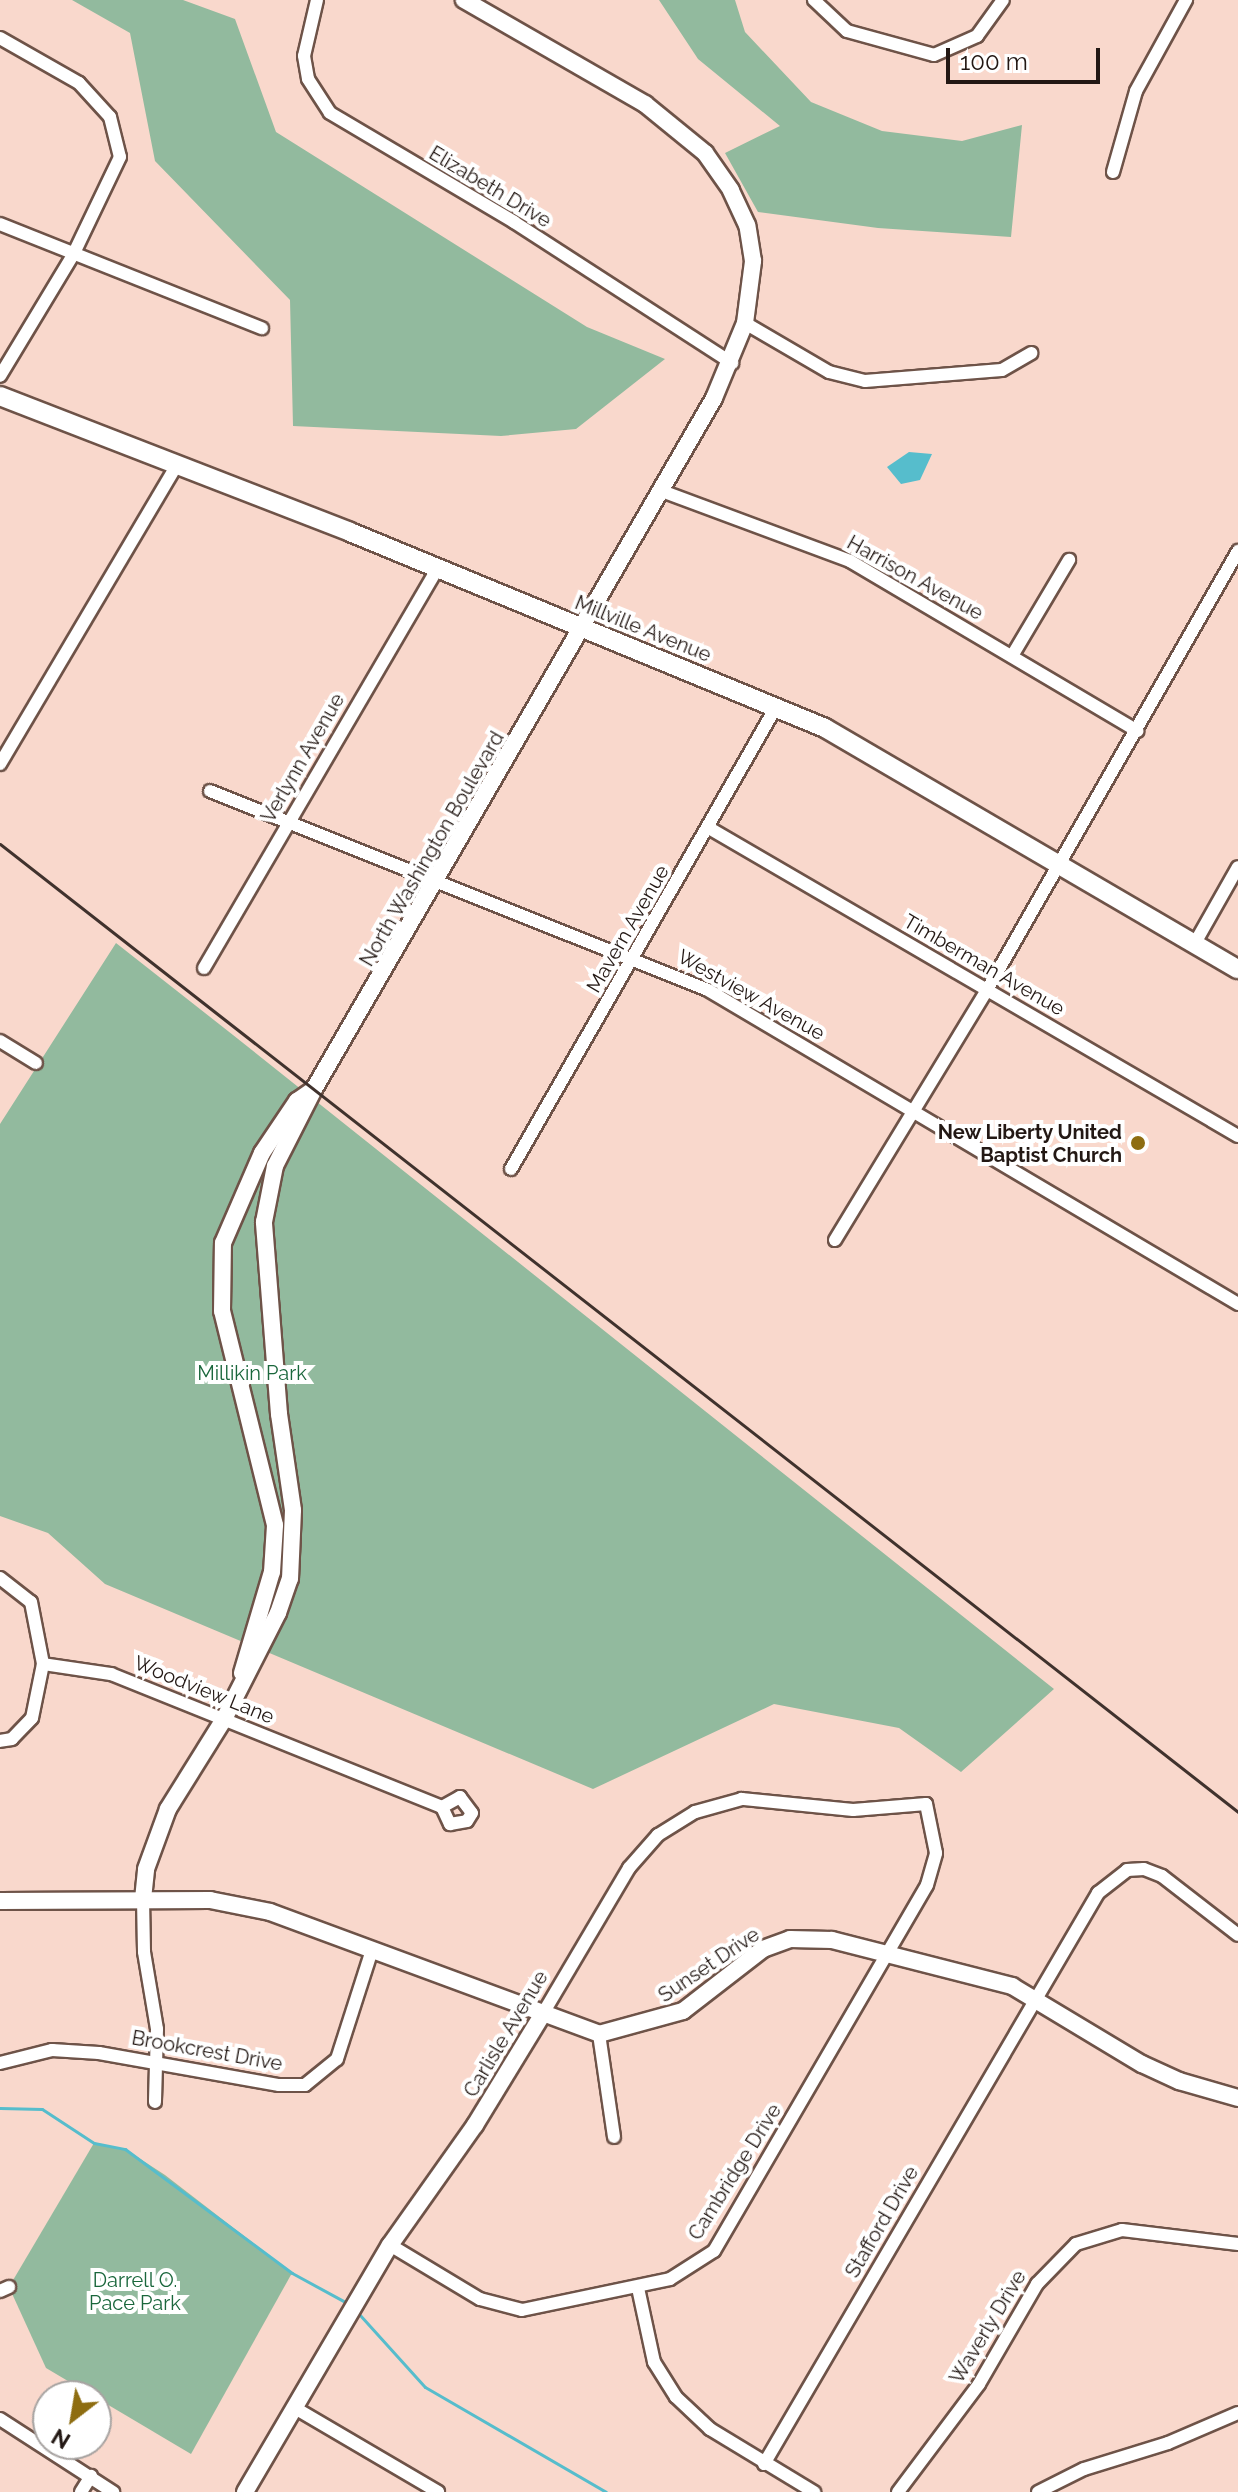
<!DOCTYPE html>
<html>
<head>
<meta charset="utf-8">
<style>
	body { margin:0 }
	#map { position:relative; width:1238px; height:2492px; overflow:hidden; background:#f9d8cc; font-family:Raleway,sans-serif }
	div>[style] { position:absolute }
	.green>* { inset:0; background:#92ba9e }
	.water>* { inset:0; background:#56bdcc }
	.stream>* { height:3px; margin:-1.5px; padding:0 1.5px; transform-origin:1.5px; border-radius:1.5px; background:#56bdcc }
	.roads { filter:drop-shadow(2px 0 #6e5348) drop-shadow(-2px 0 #6e5348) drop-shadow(0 2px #6e5348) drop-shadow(0 -2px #6e5348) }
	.minor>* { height:12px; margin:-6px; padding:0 6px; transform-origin:6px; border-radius:6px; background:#fff }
	.tertiary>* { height:16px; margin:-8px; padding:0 8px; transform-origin:8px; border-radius:8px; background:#fff }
	.secondary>* { height:18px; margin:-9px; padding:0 9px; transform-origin:9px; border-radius:9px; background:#fff }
	.rail>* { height:3px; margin:-1.5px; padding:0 1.5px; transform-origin:1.5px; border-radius:1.5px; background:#40322d }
	.dots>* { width:22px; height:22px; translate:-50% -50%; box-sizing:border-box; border:4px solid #fff; border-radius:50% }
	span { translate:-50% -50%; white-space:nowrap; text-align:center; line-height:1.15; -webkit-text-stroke:8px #fff; paint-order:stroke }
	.street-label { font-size:20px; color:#231814 }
	.poi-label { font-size:20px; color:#231814; font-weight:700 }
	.right { translate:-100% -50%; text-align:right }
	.park-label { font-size:20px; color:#1a673c }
	.north { position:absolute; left:32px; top:2380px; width:80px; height:80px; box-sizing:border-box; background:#fff; border:2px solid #a7a3a1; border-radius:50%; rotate:211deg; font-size:22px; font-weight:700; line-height:32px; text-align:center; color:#231814 }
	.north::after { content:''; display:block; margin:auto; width:28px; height:36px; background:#8e6d11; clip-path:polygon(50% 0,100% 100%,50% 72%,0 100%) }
	.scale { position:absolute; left:946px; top:48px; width:154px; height:36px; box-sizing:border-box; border:4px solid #231814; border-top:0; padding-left:10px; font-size:24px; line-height:28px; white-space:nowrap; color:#231814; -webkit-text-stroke:6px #fff; paint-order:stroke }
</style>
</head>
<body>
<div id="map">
	<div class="green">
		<div style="clip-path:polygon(72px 0,183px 0,235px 19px,276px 132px,587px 327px,665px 359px,576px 429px,501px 436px,293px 426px,290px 300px,155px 161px,130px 33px)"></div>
		<div style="clip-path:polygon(659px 0,735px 0,745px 32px,811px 102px,882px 131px,962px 141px,1022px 125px,1011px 237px,878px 228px,758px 212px,725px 153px,780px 126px,698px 59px)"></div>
		<div style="clip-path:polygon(116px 943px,233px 1035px,1054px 1689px,961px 1772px,899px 1728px,774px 1704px,593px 1789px,105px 1584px,48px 1533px,0 1516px,0 1124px)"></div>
		<div style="clip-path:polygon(94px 2143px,125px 2149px,165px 2175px,292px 2273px,191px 2454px,46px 2368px,9px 2287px)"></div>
	</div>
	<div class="water">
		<div style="clip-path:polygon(909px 452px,932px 454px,920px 480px,901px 484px,887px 467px)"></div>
	</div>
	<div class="stream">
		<div style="left:0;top:2108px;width:42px;rotate:1.4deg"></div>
		<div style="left:42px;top:2109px;width:62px;rotate:33.2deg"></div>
		<div style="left:94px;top:2143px;width:32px;rotate:11deg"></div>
		<div style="left:125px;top:2149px;width:208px;rotate:36.6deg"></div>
		<div style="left:292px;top:2273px;width:63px;rotate:28.6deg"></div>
		<div style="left:359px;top:2314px;width:98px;rotate:47.9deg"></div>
		<div style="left:425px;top:2387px;width:209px;rotate:30.1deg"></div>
	</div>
	<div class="roads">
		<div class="minor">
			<div style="left:317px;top:0;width:57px;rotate:103.1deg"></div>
			<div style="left:304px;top:56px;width:23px;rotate:80deg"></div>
			<div style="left:308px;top:79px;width:40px;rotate:57.1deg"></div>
			<div style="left:330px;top:113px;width:214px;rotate:30.6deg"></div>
			<div style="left:514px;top:222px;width:260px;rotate:32.9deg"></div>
			<div style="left:814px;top:0;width:45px;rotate:43.2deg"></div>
			<div style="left:847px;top:31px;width:90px;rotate:15.4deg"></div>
			<div style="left:934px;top:55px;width:47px;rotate:-23.8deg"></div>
			<div style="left:977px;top:36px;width:44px;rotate:-54.2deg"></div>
			<div style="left:0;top:38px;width:91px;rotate:29.7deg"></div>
			<div style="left:79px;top:83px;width:46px;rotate:47.6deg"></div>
			<div style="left:110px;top:117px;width:41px;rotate:76deg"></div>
			<div style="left:120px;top:157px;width:109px;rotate:115.6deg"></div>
			<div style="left:73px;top:255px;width:141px;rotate:121.1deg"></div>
			<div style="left:1113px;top:172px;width:84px;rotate:-74.1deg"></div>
			<div style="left:1136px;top:91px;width:104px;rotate:-61.2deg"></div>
			<div style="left:0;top:224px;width:282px;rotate:21.7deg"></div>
			<div style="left:745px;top:323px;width:97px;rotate:30.3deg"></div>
			<div style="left:829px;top:372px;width:37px;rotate:14deg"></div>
			<div style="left:865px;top:381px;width:137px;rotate:-4.6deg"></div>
			<div style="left:1002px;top:370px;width:34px;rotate:-30deg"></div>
			<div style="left:659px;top:490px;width:204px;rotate:20.4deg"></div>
			<div style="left:850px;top:561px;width:334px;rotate:30.6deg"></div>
			<div style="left:1012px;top:656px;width:112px;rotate:-59.3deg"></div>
			<div style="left:0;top:764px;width:346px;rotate:-59.4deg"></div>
			<div style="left:210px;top:791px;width:536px;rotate:21.78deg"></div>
			<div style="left:708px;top:990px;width:616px;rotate:30.64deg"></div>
			<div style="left:709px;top:828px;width:612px;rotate:30.21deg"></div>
			<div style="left:1195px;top:943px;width:87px;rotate:-60.5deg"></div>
			<div style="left:204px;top:968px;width:462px;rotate:-59.7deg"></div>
			<div style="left:0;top:1041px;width:42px;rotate:31.4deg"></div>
			<div style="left:511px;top:1169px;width:533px;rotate:-60.16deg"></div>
			<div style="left:835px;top:1240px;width:293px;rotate:-58.7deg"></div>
			<div style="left:987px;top:990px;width:506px;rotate:-60.24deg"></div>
			<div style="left:0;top:1578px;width:39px;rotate:38deg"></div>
			<div style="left:31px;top:1602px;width:63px;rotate:79deg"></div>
			<div style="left:43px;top:1664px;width:55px;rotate:101.5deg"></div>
			<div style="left:32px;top:1718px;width:29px;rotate:134deg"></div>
			<div style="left:12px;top:1739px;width:12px;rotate:171deg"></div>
			<div style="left:43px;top:1664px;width:69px;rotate:8.4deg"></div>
			<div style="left:111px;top:1674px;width:357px;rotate:21.9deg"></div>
			<div style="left:442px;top:1807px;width:19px;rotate:65deg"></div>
			<div style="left:450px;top:1824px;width:17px;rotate:-10deg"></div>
			<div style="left:467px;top:1821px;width:9px;rotate:-58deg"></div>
			<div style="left:472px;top:1813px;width:20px;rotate:-127deg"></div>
			<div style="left:460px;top:1797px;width:21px;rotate:151deg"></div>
			<div style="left:143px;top:1899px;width:53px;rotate:88.9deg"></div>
			<div style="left:144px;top:1952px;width:78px;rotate:80.4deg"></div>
			<div style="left:157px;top:2029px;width:73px;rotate:91.6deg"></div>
			<div style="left:599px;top:2034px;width:104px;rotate:81.7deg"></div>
			<div style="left:0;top:2063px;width:54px;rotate:-14deg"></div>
			<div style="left:52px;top:2050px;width:47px;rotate:3.7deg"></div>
			<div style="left:99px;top:2053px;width:183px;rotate:10.1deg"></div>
			<div style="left:279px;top:2085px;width:26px"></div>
			<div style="left:305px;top:2085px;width:41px;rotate:-39.1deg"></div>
			<div style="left:337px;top:2059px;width:111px;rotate:-72.2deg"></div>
			<div style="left:390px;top:2245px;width:105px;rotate:31deg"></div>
			<div style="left:480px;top:2299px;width:43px;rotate:14.7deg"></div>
			<div style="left:522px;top:2310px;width:151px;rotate:-11.8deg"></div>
			<div style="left:670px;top:2279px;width:52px;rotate:-32.5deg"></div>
			<div style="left:714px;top:2251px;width:423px;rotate:-59.8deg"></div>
			<div style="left:927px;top:1885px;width:33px;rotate:-74deg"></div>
			<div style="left:936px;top:1853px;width:50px;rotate:-101.5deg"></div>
			<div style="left:926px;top:1804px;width:73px;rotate:175.3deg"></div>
			<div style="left:853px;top:1810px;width:112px;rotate:-174.3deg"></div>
			<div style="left:742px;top:1799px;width:49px;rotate:164.5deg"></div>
			<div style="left:695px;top:1812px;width:44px;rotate:148.1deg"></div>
			<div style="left:658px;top:1835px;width:44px;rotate:131.3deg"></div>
			<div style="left:629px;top:1868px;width:173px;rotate:120.6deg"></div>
			<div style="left:638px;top:2288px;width:76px;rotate:77.8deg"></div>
			<div style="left:654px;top:2362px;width:41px;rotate:57.8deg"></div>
			<div style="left:676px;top:2397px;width:47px;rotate:43.3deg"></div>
			<div style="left:710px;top:2429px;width:122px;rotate:31.2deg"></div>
			<div style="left:0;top:2291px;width:10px;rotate:-24deg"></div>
			<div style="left:295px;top:2408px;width:166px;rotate:30.4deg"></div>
			<div style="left:0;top:2419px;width:135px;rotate:32.9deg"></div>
			<div style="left:764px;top:2464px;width:662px;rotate:-59.67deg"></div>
			<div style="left:1098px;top:1893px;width:37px;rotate:-38deg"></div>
			<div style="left:1127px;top:1870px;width:17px;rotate:-3deg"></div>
			<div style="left:1144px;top:1869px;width:19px;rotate:21deg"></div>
			<div style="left:1162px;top:1876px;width:96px;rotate:37.8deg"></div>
			<div style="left:81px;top:2492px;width:19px;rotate:-58deg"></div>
			<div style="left:898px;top:2492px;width:135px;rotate:-53.1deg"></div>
			<div style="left:979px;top:2384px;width:116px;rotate:-59.9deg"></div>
			<div style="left:1037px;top:2284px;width:56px;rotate:-45.7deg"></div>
			<div style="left:1076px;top:2244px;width:48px;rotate:-16.9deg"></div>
			<div style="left:1122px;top:2230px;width:117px;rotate:6.9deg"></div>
			<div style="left:1038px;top:2492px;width:51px;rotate:-26.6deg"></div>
			<div style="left:1084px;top:2469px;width:88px;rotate:-17.2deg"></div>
			<div style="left:1168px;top:2443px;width:76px;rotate:-23.2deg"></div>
		</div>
		<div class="tertiary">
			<div style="left:242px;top:1673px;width:105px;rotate:-73.5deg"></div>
			<div style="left:272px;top:1572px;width:47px;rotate:-86.3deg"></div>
			<div style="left:275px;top:1525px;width:220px;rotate:-103.9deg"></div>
			<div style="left:222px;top:1311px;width:68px;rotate:-89.2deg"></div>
			<div style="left:223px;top:1243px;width:98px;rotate:-66.6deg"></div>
			<div style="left:262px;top:1153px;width:63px;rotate:-56.1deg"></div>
			<div style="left:297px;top:1101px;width:21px;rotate:-35deg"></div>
			<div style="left:143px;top:1899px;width:30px;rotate:-84deg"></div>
			<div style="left:146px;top:1869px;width:64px;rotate:-69.9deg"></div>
			<div style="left:168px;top:1809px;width:106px;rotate:-58.1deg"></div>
			<div style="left:224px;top:1719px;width:119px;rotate:-63deg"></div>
			<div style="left:278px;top:1613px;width:36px;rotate:-71deg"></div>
			<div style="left:290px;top:1579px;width:69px;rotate:-87.5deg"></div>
			<div style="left:293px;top:1510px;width:97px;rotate:-98.3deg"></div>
			<div style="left:279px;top:1414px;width:193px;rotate:-94.5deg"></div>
			<div style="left:264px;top:1222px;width:57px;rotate:-78.9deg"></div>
			<div style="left:275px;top:1166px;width:86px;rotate:-63.1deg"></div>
			<div style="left:314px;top:1089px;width:798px;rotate:-59.93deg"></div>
			<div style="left:714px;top:398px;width:81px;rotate:-67.5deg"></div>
			<div style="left:745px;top:323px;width:63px;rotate:-82.6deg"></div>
			<div style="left:753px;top:261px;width:36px;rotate:-99deg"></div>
			<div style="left:747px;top:225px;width:38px;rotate:-115deg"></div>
			<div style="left:731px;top:190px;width:45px;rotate:-125.1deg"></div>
			<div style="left:705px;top:153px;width:77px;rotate:-140.8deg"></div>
			<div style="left:645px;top:104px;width:209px;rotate:-150.1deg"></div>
			<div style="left:0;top:1901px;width:210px;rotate:-0.3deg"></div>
			<div style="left:210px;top:1900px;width:61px;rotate:11.3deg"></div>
			<div style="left:270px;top:1912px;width:351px;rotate:20.3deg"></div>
			<div style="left:599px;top:2034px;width:87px;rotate:-15.3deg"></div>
			<div style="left:683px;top:2011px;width:101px;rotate:-37.8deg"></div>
			<div style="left:763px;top:1949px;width:29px;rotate:-20deg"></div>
			<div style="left:790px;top:1939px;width:42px;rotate:1.4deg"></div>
			<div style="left:832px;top:1940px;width:186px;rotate:14.3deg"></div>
			<div style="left:1012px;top:1986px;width:152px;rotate:31deg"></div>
			<div style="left:1142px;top:2064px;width:41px;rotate:24.7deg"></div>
			<div style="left:1179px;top:2081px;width:61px;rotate:16.1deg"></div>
			<div style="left:245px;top:2492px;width:286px;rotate:-59.6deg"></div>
			<div style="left:390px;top:2245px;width:147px;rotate:-54.7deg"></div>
			<div style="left:475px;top:2125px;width:127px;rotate:-58.6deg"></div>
		</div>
		<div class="secondary">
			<div style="left:0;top:396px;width:375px;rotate:21.2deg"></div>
			<div style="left:350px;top:532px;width:514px;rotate:22.42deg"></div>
			<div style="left:825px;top:728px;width:478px;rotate:30.3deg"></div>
		</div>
	</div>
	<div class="rail">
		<div style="left:0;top:844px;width:1572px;rotate:38.02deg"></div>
	</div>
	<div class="dots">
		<div style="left:1138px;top:1143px;background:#8e6d11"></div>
	</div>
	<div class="street-label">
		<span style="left:490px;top:187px;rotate:31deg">Elizabeth Drive</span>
		<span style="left:915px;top:578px;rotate:29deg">Harrison Avenue</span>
		<span style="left:643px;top:629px;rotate:22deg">Millville Avenue</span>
		<span style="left:303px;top:758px;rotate:-60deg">Verlynn Avenue</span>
		<span style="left:432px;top:849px;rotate:-60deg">North Washington Boulevard</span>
		<span style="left:628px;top:929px;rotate:-60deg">Mavern Avenue</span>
		<span style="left:984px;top:965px;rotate:30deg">Timberman Avenue</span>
		<span style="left:751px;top:995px;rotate:29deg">Westview Avenue</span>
		<span style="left:204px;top:1690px;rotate:22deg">Woodview Lane</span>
		<span style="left:709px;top:1965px;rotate:-34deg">Sunset Drive</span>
		<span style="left:506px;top:2034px;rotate:-59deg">Carlisle Avenue</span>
		<span style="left:207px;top:2051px;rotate:10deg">Brookcrest Drive</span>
		<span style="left:735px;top:2172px;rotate:-58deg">Cambridge Drive</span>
		<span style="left:882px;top:2222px;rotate:-60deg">Stafford Drive</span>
		<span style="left:988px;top:2327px;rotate:-59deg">Waverly Drive</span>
	</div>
	<div class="poi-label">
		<span class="right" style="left:1122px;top:1144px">New Liberty United<br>Baptist Church</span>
	</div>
	<div class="park-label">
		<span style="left:252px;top:1373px">Millikin Park</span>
		<span style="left:135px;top:2292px">Darrell O.<br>Pace Park</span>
	</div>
	<div class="north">N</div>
	<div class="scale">100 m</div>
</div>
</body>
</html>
